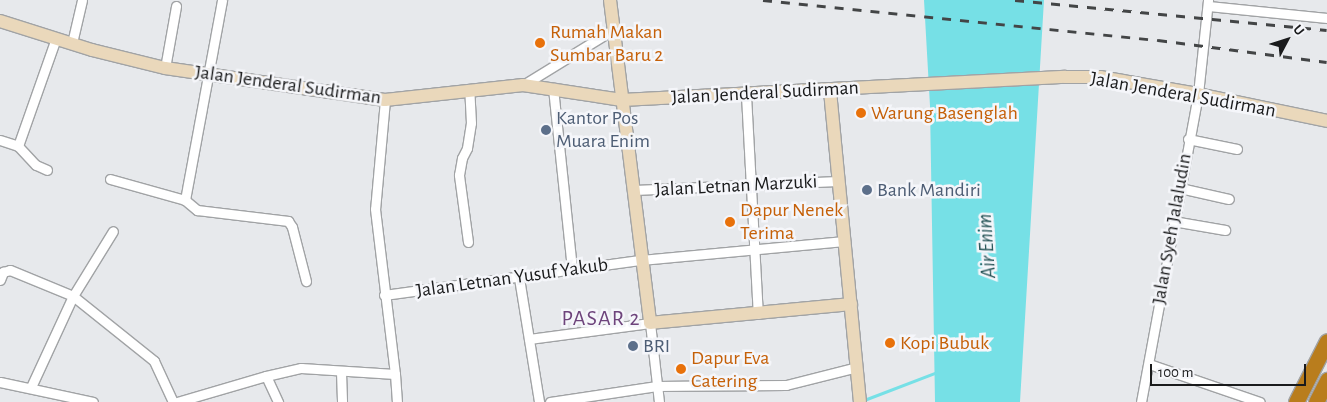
<!DOCTYPE html>
<html>
<head>
<meta charset="utf-8">
<style>
	body { margin:0 }
	#map { position:relative; width:1327px; height:402px; overflow:hidden; background:#e7e9ec; font-family:"Alegreya Sans",sans-serif }
	div>[style] { position:absolute }
	.water>* { inset:0; background:#76e0e6 }
	.stream>* { height:3px; margin:-1.5px; padding:0 1.5px; transform-origin:1.5px; border-radius:1.5px; background:#76e0e6 }
	.roads { filter:drop-shadow(1px 0 #a1a3a5) drop-shadow(-1px 0 #a1a3a5) drop-shadow(0 1px #a1a3a5) drop-shadow(0 -1px #a1a3a5) }
	.street>* { height:9px; margin:-4.5px; padding:0 4.5px; transform-origin:4.5px; border-radius:4.5px; background:#fff }
	.secondary>* { height:12px; margin:-6px; padding:0 6px; transform-origin:6px; border-radius:6px; background:#ead8bb }
	.highway>* { height:15px; margin:-7.5px; padding:0 7.5px; transform-origin:7.5px; border-radius:7.5px; background:#b97d1d }
	.rail>* { height:3px; margin-top:-1.5px; transform-origin:0; background:repeating-linear-gradient(90deg,#434546 0 9px,transparent 0 18px) }
	.dots>* { width:14px; height:14px; translate:-50% -50%; box-sizing:border-box; border:2px solid #f5f6fa; border-radius:50% }
	span { translate:-50% -50%; white-space:nowrap; text-align:center; line-height:1.15; -webkit-text-stroke:5px #f5f6fa; paint-order:stroke }
	.food-label { font-size:20px; color:#c56008 }
	.left { translate:0 -50%; text-align:left }
	.street-label { font-size:20px; color:#1a1b1c }
	.service-label { font-size:20px; color:#4e5e75 }
	.water-label { font-size:21px; color:#245356; font-style:italic }
	.quarter-label { font-size:22px; color:#6e447c; letter-spacing:1px }
	.north { position:absolute; left:1262px; top:15px; width:50px; height:50px; -webkit-text-stroke:4px #f5f6fa; paint-order:stroke; rotate:50deg; font-size:14px; font-weight:700; line-height:20px; text-align:center; color:#1a1b1c }
	.north::after { content:''; display:block; margin:auto; width:18px; height:22px; background:#1a1b1c; clip-path:polygon(50% 0,100% 100%,50% 72%,0 100%) }
	.scale { position:absolute; left:1150px; top:364px; width:156px; height:22px; box-sizing:border-box; border:2px solid #1a1b1c; border-top:0; padding-left:6px; font-size:15px; line-height:18px; white-space:nowrap; color:#1a1b1c; -webkit-text-stroke:4px #f5f6fa; paint-order:stroke }
</style>
</head>
<body>
<div id="map">
	<div class="water">
		<div style="clip-path:polygon(924px 0,1044px 0,1020px 402px,935px 402px,930px 106px)"></div>
	</div>
	<div class="stream">
		<div style="left:864px;top:400px;width:78px;rotate:-21deg"></div>
	</div>
	<div class="roads">
		<div class="street">
			<div style="left:1208px;top:6px;width:120px;rotate:5.8deg"></div>
			<div style="left:72px;top:43px;width:44px;rotate:-76.9deg"></div>
			<div style="left:165px;top:68px;width:63px;rotate:-79.9deg"></div>
			<div style="left:523px;top:85px;width:107px;rotate:-31.6deg"></div>
			<div style="left:553px;top:88px;width:183px;rotate:84deg"></div>
			<div style="left:746px;top:95px;width:219px;rotate:86.9deg"></div>
			<div style="left:385px;top:100px;width:109px;rotate:95.2deg"></div>
			<div style="left:375px;top:209px;width:166px;rotate:83.1deg"></div>
			<div style="left:395px;top:374px;width:28px;rotate:86deg"></div>
			<div style="left:1188px;top:139px;width:50px;rotate:11.5deg"></div>
			<div style="left:0;top:140px;width:19px;rotate:18deg"></div>
			<div style="left:18px;top:146px;width:114px;rotate:-70.6deg"></div>
			<div style="left:18px;top:146px;width:26px;rotate:47deg"></div>
			<div style="left:36px;top:165px;width:12px;rotate:24deg"></div>
			<div style="left:110px;top:179px;width:78px;rotate:15.6deg"></div>
			<div style="left:185px;top:200px;width:16px;rotate:40deg"></div>
			<div style="left:197px;top:210px;width:92px;rotate:6.9deg"></div>
			<div style="left:288px;top:221px;width:7px;rotate:56deg"></div>
			<div style="left:292px;top:227px;width:56px;rotate:75.5deg"></div>
			<div style="left:1180px;top:188px;width:50px;rotate:12.7deg"></div>
			<div style="left:633px;top:190px;width:206px;rotate:-2.5deg"></div>
			<div style="left:185px;top:200px;width:203px;rotate:-79.5deg"></div>
			<div style="left:1173px;top:221px;width:53px;rotate:9.8deg"></div>
			<div style="left:468px;top:242px;width:68px;rotate:-97.7deg"></div>
			<div style="left:459px;top:175px;width:17px;rotate:-80deg"></div>
			<div style="left:462px;top:158px;width:11px;rotate:-63deg"></div>
			<div style="left:467px;top:148px;width:25px;rotate:-81deg"></div>
			<div style="left:471px;top:123px;width:34px;rotate:-93deg"></div>
			<div style="left:519px;top:278px;width:126px;rotate:80.8deg"></div>
			<div style="left:0;top:280px;width:9px;rotate:-69deg"></div>
			<div style="left:3px;top:272px;width:7px;rotate:-16deg"></div>
			<div style="left:10px;top:270px;width:68px;rotate:22.4deg"></div>
			<div style="left:73px;top:296px;width:104px;rotate:38.7deg"></div>
			<div style="left:154px;top:361px;width:45px;rotate:65.1deg"></div>
			<div style="left:384px;top:295px;width:258px;rotate:-7.8deg"></div>
			<div style="left:640px;top:260px;width:206px;rotate:-5.3deg"></div>
			<div style="left:529px;top:339px;width:122px;rotate:-7.5deg"></div>
			<div style="left:650px;top:323px;width:80px;rotate:83.5deg"></div>
			<div style="left:1149px;top:364px;width:117px;rotate:18.9deg"></div>
			<div style="left:341px;top:372px;width:30px;rotate:88deg"></div>
			<div style="left:266px;top:376px;width:29px;rotate:65deg"></div>
			<div style="left:0;top:382px;width:95px;rotate:12.1deg"></div>
			<div style="left:31px;top:387px;width:100px;rotate:-65.2deg"></div>
			<div style="left:73px;top:296px;width:76px;rotate:-58.4deg"></div>
			<div style="left:177px;top:402px;width:93px;rotate:-16.3deg"></div>
			<div style="left:266px;top:376px;width:36px;rotate:-13deg"></div>
			<div style="left:301px;top:368px;width:94px;rotate:3.7deg"></div>
			<div style="left:550px;top:402px;width:108px;rotate:-8.5deg"></div>
			<div style="left:657px;top:386px;width:129px;rotate:-0.4deg"></div>
			<div style="left:786px;top:385px;width:73px;rotate:-14.2deg"></div>
			<div style="left:1141px;top:402px;width:313px;rotate:-79.5deg"></div>
			<div style="left:1198px;top:94px;width:95px;rotate:-83.9deg"></div>
		</div>
		<div class="secondary">
			<div style="left:610px;top:0;width:325px;rotate:82.9deg"></div>
			<div style="left:650px;top:323px;width:202px;rotate:-5.4deg"></div>
			<div style="left:0;top:21px;width:96px;rotate:17.5deg"></div>
			<div style="left:92px;top:50px;width:75px;rotate:13.9deg"></div>
			<div style="left:165px;top:68px;width:222px;rotate:8.3deg"></div>
			<div style="left:385px;top:100px;width:139px;rotate:-6.2deg"></div>
			<div style="left:523px;top:85px;width:100px;rotate:8.6deg"></div>
			<div style="left:622px;top:100px;width:444px;rotate:-3deg"></div>
			<div style="left:1065px;top:77px;width:35px"></div>
			<div style="left:1100px;top:77px;width:99px;rotate:9.8deg"></div>
			<div style="left:1198px;top:94px;width:132px;rotate:11.8deg"></div>
			<div style="left:830px;top:91px;width:312px;rotate:84.5deg"></div>
		</div>
		<div class="highway">
			<div style="left:1296px;top:402px;width:68px;rotate:-63.1deg"></div>
			<div style="left:1316px;top:402px;width:25px;rotate:-63deg"></div>
		</div>
	</div>
	<div class="rail">
		<div style="left:763px;top:0;width:397px;rotate:5.8deg"></div>
		<div style="left:1158px;top:40px;width:170px;rotate:7.4deg"></div>
		<div style="left:1015px;top:0;width:313px;rotate:5.5deg"></div>
	</div>
	<div class="dots">
		<div style="left:540px;top:43px;background:#e8710a"></div>
		<div style="left:861px;top:113px;background:#e8710a"></div>
		<div style="left:546px;top:130px;background:#5c6f8a"></div>
		<div style="left:867px;top:190px;background:#5c6f8a"></div>
		<div style="left:730px;top:222px;background:#e8710a"></div>
		<div style="left:890px;top:343px;background:#e8710a"></div>
		<div style="left:633px;top:346px;background:#5c6f8a"></div>
		<div style="left:681px;top:369px;background:#e8710a"></div>
	</div>
	<div class="food-label">
		<span class="left" style="left:550px;top:44px">Rumah Makan<br>Sumbar Baru 2</span>
		<span class="left" style="left:871px;top:113px">Warung Basenglah</span>
		<span class="left" style="left:740px;top:222px">Dapur Nenek<br>Terima</span>
		<span class="left" style="left:900px;top:343px">Kopi Bubuk</span>
		<span class="left" style="left:691px;top:370px">Dapur Eva<br>Catering</span>
	</div>
	<div class="street-label">
		<span style="left:288px;top:85px;rotate:8deg">Jalan Jenderal Sudirman</span>
		<span style="left:765px;top:93px;rotate:-3deg">Jalan Jenderal Sudirman</span>
		<span style="left:1183px;top:95px;rotate:10deg">Jalan Jenderal Sudirman</span>
		<span style="left:736px;top:186px;rotate:-3deg">Jalan Letnan Marzuki</span>
		<span style="left:1172px;top:229px;rotate:-80deg">Jalan Syeh Jalaludin</span>
		<span style="left:512px;top:278px;rotate:-8deg">Jalan Letnan Yusuf Yakub</span>
	</div>
	<div class="service-label">
		<span class="left" style="left:556px;top:130px">Kantor Pos<br>Muara Enim</span>
		<span class="left" style="left:877px;top:190px">Bank Mandiri</span>
		<span class="left" style="left:643px;top:346px">BRI</span>
	</div>
	<div class="water-label">
		<span style="left:987px;top:246px;rotate:-94deg">Air Enim</span>
	</div>
	<div class="quarter-label">
		<span style="left:601px;top:319px">PASAR 2</span>
	</div>
	<div class="north">U</div>
	<div class="scale">100 m</div>
</div>
</body>
</html>
